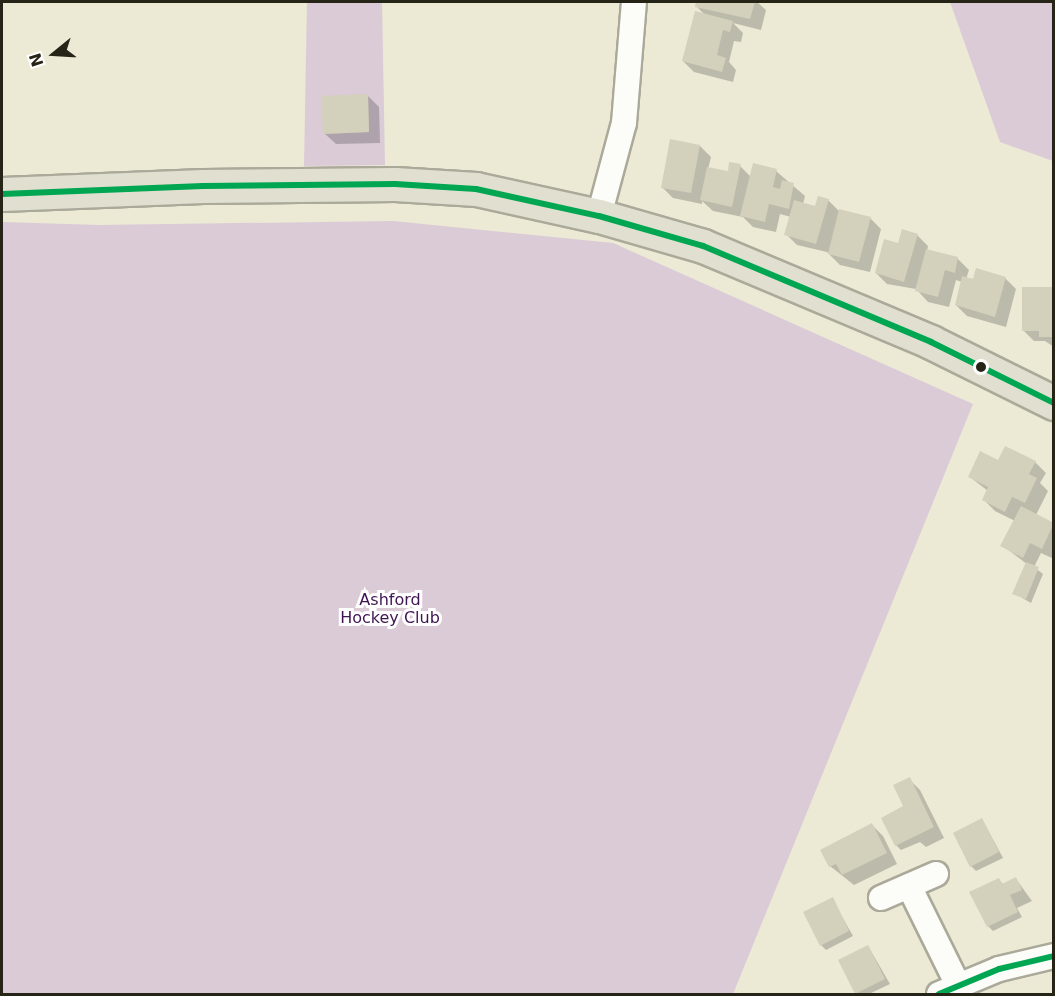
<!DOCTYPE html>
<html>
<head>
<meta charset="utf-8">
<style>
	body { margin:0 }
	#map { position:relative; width:1055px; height:996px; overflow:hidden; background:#ece9d5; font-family:"DejaVu Sans",sans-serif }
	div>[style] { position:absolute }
	.green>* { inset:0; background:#dacbd7 }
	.shadow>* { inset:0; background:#0003 }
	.building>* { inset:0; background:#d3d0bb }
	.roads { filter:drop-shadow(2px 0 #aba999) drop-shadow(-2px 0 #aba999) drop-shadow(0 2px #aba999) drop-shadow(0 -2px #aba999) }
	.minor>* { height:24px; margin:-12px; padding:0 12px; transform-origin:12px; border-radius:12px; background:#fcfcf9 }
	.trunk>* { height:33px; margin:-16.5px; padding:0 16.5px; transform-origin:16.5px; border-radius:16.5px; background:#e1dfd0 }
	.bus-1>* { height:6px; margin:-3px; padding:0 3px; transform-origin:3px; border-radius:3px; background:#00a651 }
	.dots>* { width:16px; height:16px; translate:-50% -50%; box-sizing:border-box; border:3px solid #fff; border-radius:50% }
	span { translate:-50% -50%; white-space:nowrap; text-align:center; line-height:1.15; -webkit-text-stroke:6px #fff; paint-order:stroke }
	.park-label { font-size:16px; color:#3f1452 }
	.frame { position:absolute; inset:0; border:3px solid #262416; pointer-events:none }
	.north { position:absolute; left:24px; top:24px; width:60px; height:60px; -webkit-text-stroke:4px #fff; paint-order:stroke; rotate:252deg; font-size:16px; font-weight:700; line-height:24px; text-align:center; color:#262416 }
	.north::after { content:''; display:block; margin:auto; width:21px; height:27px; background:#262416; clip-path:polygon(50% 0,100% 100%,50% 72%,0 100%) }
</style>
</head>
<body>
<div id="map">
	<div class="green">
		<div style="clip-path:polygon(evenodd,307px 2px,382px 2px,385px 165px,304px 166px,307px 2px,368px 94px,369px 132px,323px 134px,368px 94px)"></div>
		<div style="clip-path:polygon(950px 2px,1053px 2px,1053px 161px,1000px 142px)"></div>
		<div style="clip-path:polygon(393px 221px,613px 243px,973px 404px,733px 994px,2px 994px,2px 222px,99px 225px)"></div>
	</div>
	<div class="shadow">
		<div style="clip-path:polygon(698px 2px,757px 2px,766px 10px,761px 30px,733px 23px,743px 33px,741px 42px,734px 41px,729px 62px,736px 70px,733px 82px,694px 72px,683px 61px,705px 15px,697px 7px)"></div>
		<div style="clip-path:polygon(368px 96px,379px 107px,380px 143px,336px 144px,324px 133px)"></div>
		<div style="clip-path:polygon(700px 146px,711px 157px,708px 169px,729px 173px,740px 166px,751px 177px,776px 171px,805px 196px,803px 204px,816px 208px,828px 200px,840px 212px,870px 218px,881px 229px,870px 272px,840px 265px,827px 252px,797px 245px,786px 234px,791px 217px,780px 214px,776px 232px,753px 227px,743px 217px,713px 211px,702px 201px,702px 204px,673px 198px,662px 187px)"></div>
		<div style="clip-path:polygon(917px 235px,928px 246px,927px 251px,958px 259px,969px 270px,966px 279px,1005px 278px,1016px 289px,1006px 327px,967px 316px,956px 305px,962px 282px,956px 280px,949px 307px,928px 302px,916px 289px,887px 284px,876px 273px,899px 245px)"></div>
		<div style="clip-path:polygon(1051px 289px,1054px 291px,1054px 347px,1045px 341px,1034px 341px,1023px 330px)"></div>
		<div style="clip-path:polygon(998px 462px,1035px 462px,1046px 473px,1040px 483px,1048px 491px,1036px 515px,1054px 524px,1054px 559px,1041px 553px,1034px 567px,1043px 574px,1031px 603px,1014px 593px,1027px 564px,1002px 545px,1015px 521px,995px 511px,984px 500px,988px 491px,970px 477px)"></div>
		<div style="clip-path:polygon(909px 779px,920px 790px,944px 838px,926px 847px,920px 842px,901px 850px,896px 845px,908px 819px)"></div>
		<div style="clip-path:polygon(982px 819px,1003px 858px,976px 871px,971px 866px)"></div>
		<div style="clip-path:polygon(872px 825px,883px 836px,897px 864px,854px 885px,830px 866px)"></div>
		<div style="clip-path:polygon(998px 879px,1003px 884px,1016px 879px,1032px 901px,1017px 908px,1022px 917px,993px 931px,988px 926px)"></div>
		<div style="clip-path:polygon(832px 899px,853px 936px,826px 950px,821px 945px)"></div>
		<div style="clip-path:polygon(868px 946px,890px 984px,869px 994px,858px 994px,840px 960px)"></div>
	</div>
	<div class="building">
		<div style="clip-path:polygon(696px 2px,755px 2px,750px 19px,695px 7px)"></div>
		<div style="clip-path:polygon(695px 11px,733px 21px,730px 32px,723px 30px,717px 55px,726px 58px,722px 72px,682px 61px)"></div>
		<div style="clip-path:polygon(368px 94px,369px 132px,323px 134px,321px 96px)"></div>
		<div style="clip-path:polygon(670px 139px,700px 145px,691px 193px,661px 188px)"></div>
		<div style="clip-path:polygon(729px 162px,741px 164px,732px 207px,700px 200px,707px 167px,728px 171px)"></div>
		<div style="clip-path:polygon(753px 163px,777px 169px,773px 187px,780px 189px,782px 180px,794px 183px,789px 209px,769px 204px,765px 222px,740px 216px)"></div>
		<div style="clip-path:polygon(818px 196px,829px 199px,816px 244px,784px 235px,794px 200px,815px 206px)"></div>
		<div style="clip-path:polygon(839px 209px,871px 217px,859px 262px,828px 254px)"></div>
		<div style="clip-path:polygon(902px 229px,918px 234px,904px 282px,875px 273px,884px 239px,898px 243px)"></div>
		<div style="clip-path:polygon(926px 249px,958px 257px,955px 273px,945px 270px,938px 297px,915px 291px)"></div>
		<div style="clip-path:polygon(976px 268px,1006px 277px,995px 317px,955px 305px,962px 276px,973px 279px)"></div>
		<div style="clip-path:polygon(1022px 287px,1052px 287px,1054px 337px,1039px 337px,1039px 331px,1022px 331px)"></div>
		<div style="clip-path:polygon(1005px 446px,1036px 461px,1029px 474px,1037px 478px,1025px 503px,1012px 497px,1005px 512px,982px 500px,988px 487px,968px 477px,980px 451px,998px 460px)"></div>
		<div style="clip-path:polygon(1021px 506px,1054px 523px,1042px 549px,1030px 543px,1023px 558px,1000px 546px)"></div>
		<div style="clip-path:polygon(1026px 562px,1039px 567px,1026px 599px,1012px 594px)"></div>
		<div style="clip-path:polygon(910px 777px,934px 827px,895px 846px,881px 818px,903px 806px,893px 785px)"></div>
		<div style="clip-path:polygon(982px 818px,999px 852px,970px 867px,953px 833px)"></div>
		<div style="clip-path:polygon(872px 823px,887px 853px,842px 875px,836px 864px,829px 867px,820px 850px)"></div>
		<div style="clip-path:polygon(1016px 877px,1022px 890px,1010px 895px,1018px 912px,987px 927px,969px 892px,999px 878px,1002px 884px)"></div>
		<div style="clip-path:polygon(833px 897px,849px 931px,820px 946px,803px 912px)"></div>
		<div style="clip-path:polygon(868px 945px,885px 979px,855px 994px,838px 960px)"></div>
	</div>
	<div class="roads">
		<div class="minor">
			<div style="left:599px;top:216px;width:96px;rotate:-75deg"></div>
			<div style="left:624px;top:123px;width:121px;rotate:-85.3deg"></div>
			<div style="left:909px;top:886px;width:110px;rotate:63.7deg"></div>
			<div style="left:881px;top:898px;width:60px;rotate:-23.6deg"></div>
			<div style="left:939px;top:994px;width:65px;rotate:-22.6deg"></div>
			<div style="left:999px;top:969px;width:57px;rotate:-13.3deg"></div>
		</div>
		<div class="trunk">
			<div style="left:2px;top:194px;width:201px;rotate:-2.3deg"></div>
			<div style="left:203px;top:186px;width:192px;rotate:-0.6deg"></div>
			<div style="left:395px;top:184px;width:81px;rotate:3.5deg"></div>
			<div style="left:476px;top:189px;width:126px;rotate:12.4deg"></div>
			<div style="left:599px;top:216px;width:108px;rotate:16.1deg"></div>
			<div style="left:703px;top:246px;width:247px;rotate:22.8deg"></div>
			<div style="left:931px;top:342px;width:137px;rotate:26.4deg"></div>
		</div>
	</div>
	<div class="bus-1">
		<div style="left:2px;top:194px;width:201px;rotate:-2.3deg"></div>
		<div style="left:203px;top:186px;width:192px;rotate:-0.6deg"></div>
		<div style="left:395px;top:184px;width:81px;rotate:3.5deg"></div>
		<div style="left:476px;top:189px;width:126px;rotate:12.4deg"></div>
		<div style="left:599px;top:216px;width:108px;rotate:16.1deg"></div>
		<div style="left:703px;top:246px;width:247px;rotate:22.8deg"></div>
		<div style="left:931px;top:342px;width:137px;rotate:26.4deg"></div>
		<div style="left:939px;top:994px;width:65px;rotate:-22.6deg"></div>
		<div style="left:999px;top:969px;width:57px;rotate:-13.3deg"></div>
	</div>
	<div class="dots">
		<div style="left:981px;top:367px;background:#262416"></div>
	</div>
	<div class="park-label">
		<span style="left:390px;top:609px">Ashford<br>Hockey Club</span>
	</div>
	<div class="frame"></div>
	<div class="north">N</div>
</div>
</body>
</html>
